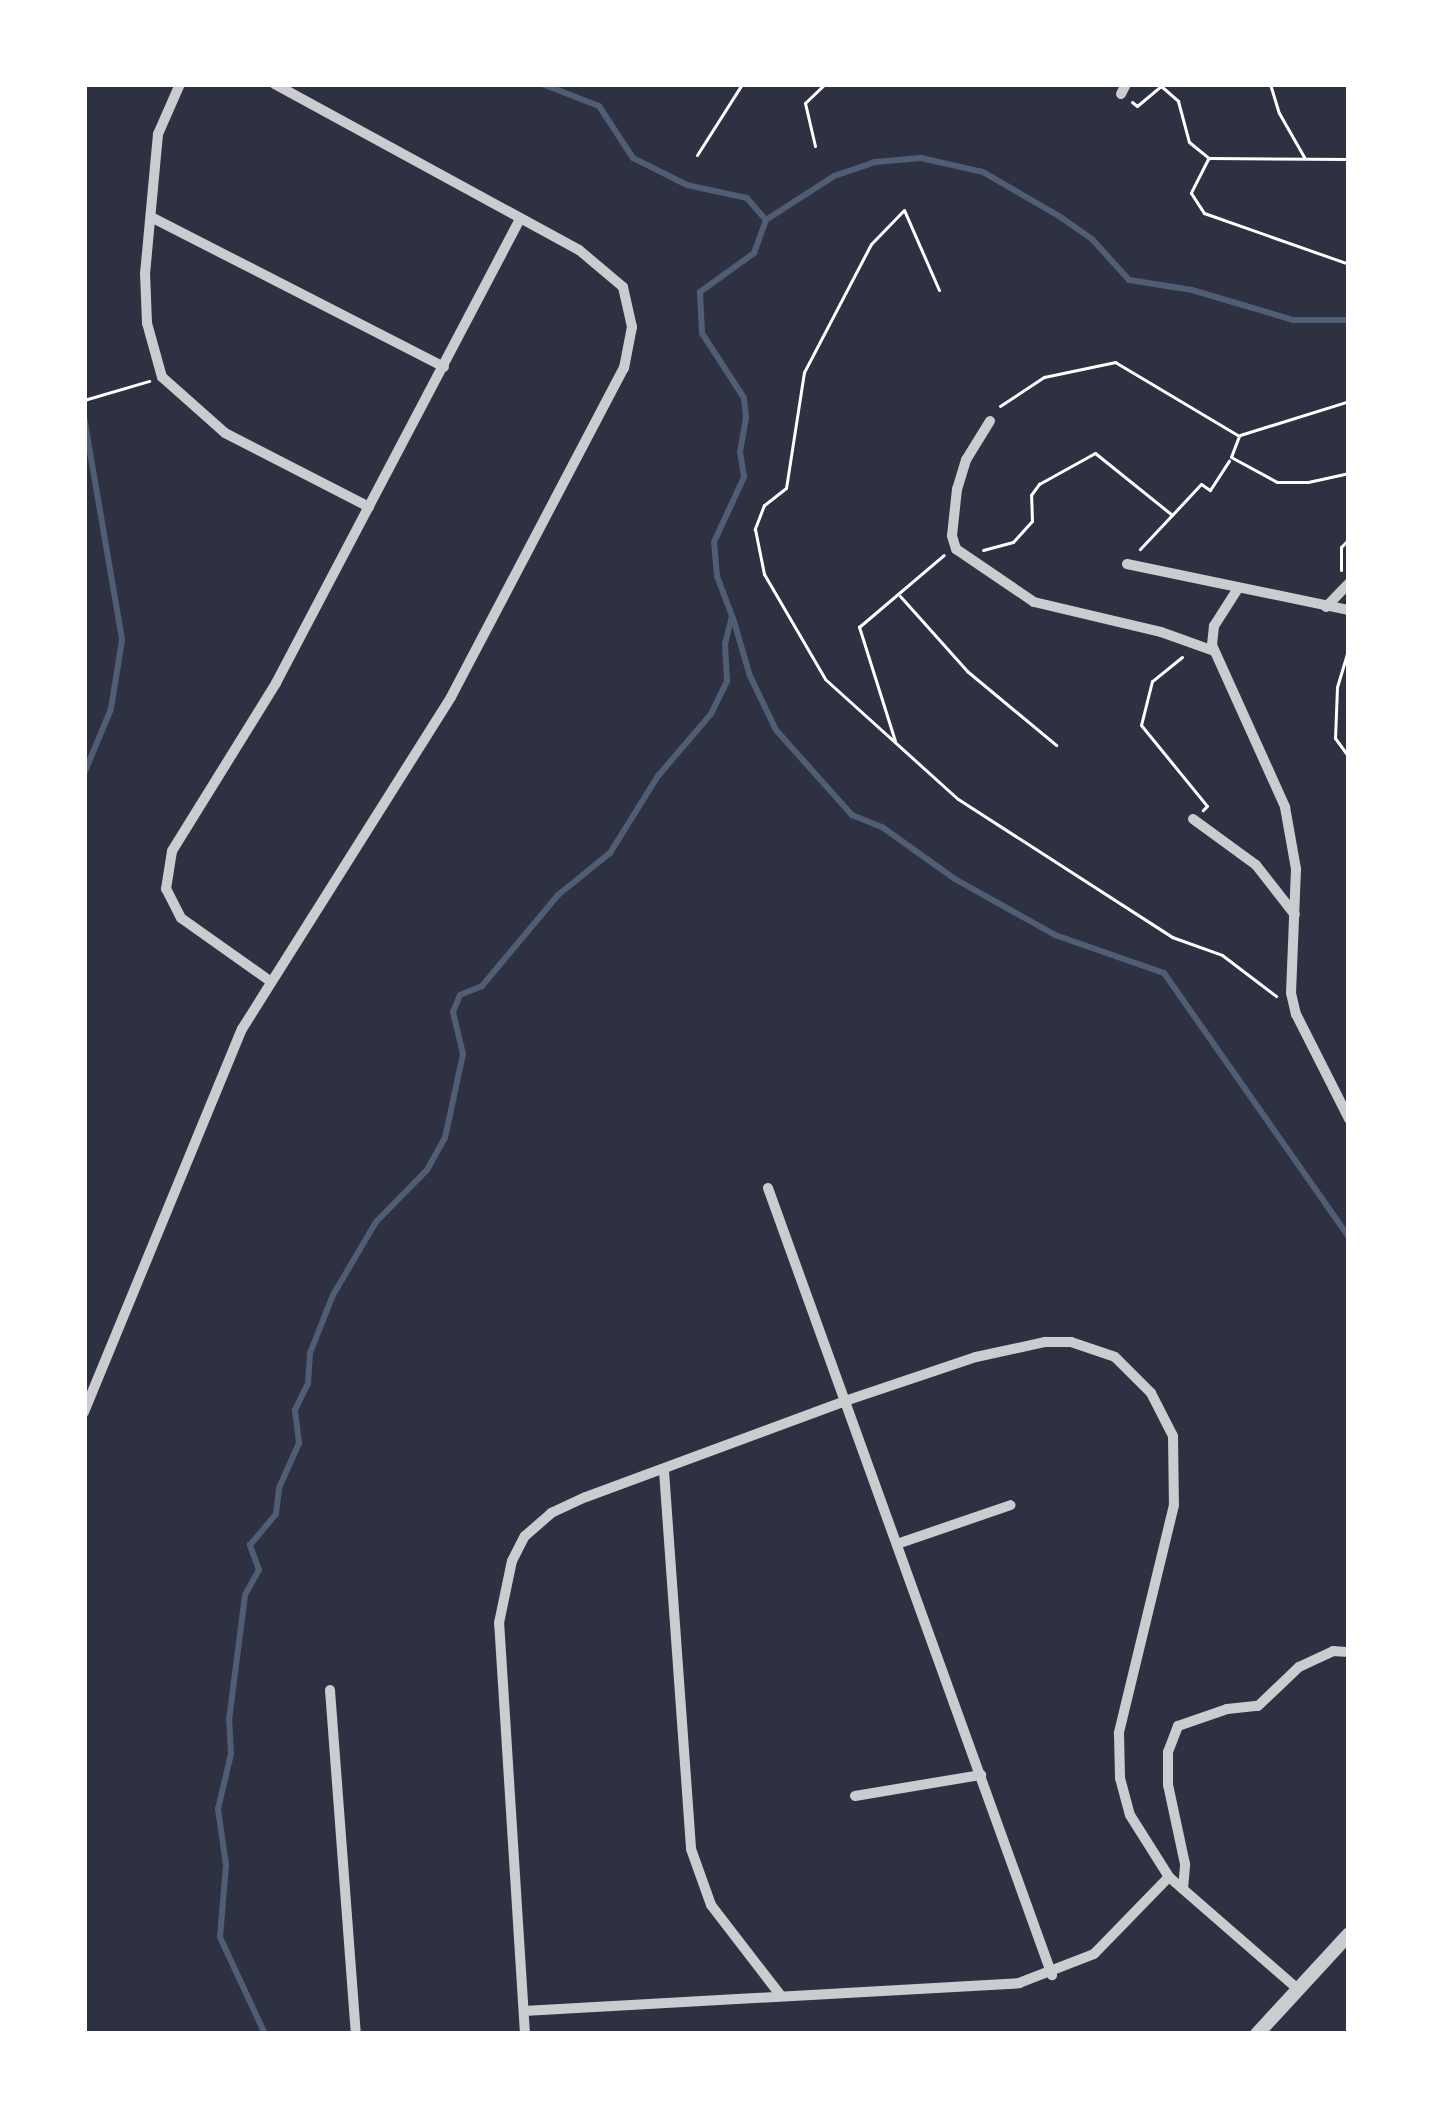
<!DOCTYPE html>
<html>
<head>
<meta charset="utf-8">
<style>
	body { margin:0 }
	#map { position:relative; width:1433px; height:2118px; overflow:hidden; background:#2d3142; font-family:Montserrat,sans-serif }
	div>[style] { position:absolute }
	.stream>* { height:6px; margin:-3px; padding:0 3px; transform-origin:3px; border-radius:3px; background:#4f5d75 }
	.path>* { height:3px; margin:-1.5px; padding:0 1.5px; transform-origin:1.5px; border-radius:1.5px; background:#fff }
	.minor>* { height:10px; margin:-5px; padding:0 5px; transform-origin:5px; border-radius:5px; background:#caccd0 }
	.tertiary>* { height:14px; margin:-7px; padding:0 7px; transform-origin:7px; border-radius:7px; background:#caccd0 }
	span { translate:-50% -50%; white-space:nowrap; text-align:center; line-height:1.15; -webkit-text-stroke:12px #fff; paint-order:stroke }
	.frame { position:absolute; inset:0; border:87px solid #fff; pointer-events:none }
</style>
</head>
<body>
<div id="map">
	<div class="stream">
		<div style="left:766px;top:220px;width:81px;rotate:-32.9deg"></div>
		<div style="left:834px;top:176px;width:43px;rotate:-18.9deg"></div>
		<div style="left:875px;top:162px;width:46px;rotate:-5deg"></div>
		<div style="left:921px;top:158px;width:64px;rotate:12.7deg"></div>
		<div style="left:983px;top:172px;width:88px;rotate:30.1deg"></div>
		<div style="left:1059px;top:216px;width:40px;rotate:34.9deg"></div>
		<div style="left:1092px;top:239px;width:55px;rotate:47.9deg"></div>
		<div style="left:1129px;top:280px;width:64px;rotate:9deg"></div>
		<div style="left:1192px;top:290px;width:105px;rotate:16.5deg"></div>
		<div style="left:1293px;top:320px;width:56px"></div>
		<div style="left:84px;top:417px;width:226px;rotate:80.3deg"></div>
		<div style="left:122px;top:640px;width:70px;rotate:99.1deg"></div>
		<div style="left:111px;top:709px;width:70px;rotate:112.6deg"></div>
		<div style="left:733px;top:618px;width:60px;rotate:73.7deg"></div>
		<div style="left:750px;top:676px;width:60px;rotate:64.3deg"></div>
		<div style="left:776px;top:730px;width:114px;rotate:48.2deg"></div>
		<div style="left:852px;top:815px;width:32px;rotate:22deg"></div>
		<div style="left:882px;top:827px;width:90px;rotate:35.5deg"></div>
		<div style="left:955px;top:879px;width:115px;rotate:29.2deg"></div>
		<div style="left:1055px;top:935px;width:115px;rotate:19.2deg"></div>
		<div style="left:1164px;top:973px;width:322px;rotate:55deg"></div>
		<div style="left:265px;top:2034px;width:107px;rotate:-114.9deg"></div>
		<div style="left:220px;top:1937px;width:72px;rotate:-85.2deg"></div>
		<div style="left:226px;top:1865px;width:57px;rotate:-98.1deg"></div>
		<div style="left:218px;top:1809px;width:57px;rotate:-76.7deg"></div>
		<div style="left:231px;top:1754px;width:34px;rotate:-93deg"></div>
		<div style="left:229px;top:1720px;width:126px;rotate:-82.7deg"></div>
		<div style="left:245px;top:1595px;width:29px;rotate:-61deg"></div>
		<div style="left:259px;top:1570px;width:27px;rotate:-110deg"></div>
		<div style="left:250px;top:1545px;width:40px;rotate:-50deg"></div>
		<div style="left:276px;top:1514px;width:26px;rotate:-83deg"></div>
		<div style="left:279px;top:1488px;width:49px;rotate:-66deg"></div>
		<div style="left:299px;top:1443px;width:33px;rotate:-97deg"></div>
		<div style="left:295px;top:1410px;width:30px;rotate:-64deg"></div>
		<div style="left:308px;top:1383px;width:30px;rotate:-86deg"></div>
		<div style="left:310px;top:1353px;width:62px;rotate:-68.4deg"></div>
		<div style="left:333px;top:1295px;width:85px;rotate:-59.5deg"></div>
		<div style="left:376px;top:1222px;width:73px;rotate:-45.6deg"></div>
		<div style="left:427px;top:1170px;width:37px;rotate:-61deg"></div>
		<div style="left:445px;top:1138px;width:86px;rotate:-77.9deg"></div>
		<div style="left:463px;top:1054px;width:43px;rotate:-103.4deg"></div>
		<div style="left:453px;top:1012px;width:18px;rotate:-68deg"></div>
		<div style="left:460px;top:995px;width:24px;rotate:-22deg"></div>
		<div style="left:482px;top:986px;width:119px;rotate:-50.1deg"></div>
		<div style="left:558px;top:895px;width:67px;rotate:-38.9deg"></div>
		<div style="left:610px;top:853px;width:91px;rotate:-58.1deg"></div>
		<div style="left:658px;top:776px;width:82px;rotate:-49.5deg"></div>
		<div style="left:711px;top:714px;width:37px;rotate:-64deg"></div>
		<div style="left:727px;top:681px;width:37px;rotate:-93deg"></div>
		<div style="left:725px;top:644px;width:29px;rotate:-76deg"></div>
		<div style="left:732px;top:616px;width:43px;rotate:-110.6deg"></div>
		<div style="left:717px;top:576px;width:34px;rotate:-95deg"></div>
		<div style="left:714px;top:542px;width:72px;rotate:-65.2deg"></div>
		<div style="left:744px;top:477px;width:25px;rotate:-99deg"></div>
		<div style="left:740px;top:452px;width:35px;rotate:-80deg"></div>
		<div style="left:746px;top:418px;width:20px;rotate:-96deg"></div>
		<div style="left:744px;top:398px;width:77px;rotate:-122.9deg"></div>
		<div style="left:702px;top:333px;width:41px;rotate:-92.8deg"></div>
		<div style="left:700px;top:292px;width:67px;rotate:-35.8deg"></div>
		<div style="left:754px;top:253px;width:35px;rotate:-70deg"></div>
		<div style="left:766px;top:220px;width:29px;rotate:-131deg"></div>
		<div style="left:747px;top:198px;width:61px;rotate:-167.8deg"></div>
		<div style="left:687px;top:185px;width:60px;rotate:-153.4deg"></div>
		<div style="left:633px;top:158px;width:62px;rotate:-123.2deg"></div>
		<div style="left:599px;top:106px;width:61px;rotate:-158.9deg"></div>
	</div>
	<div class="path">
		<div style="left:1270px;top:84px;width:30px;rotate:73deg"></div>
		<div style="left:1279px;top:113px;width:51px;rotate:60.4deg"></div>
		<div style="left:1132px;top:102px;width:6px;rotate:39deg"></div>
		<div style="left:1137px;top:106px;width:31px;rotate:-40deg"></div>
		<div style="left:1161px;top:86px;width:23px;rotate:41deg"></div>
		<div style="left:1178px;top:101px;width:42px;rotate:75deg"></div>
		<div style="left:1189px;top:142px;width:26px;rotate:39deg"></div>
		<div style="left:1209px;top:158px;width:140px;rotate:0.4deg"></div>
		<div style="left:815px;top:146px;width:44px;rotate:-103.1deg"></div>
		<div style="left:805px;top:103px;width:28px;rotate:-44deg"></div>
		<div style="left:697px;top:155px;width:84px;rotate:-57.6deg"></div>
		<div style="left:1208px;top:159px;width:38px;rotate:117deg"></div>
		<div style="left:1191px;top:193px;width:24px;rotate:57deg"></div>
		<div style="left:1204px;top:213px;width:154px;rotate:19.4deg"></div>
		<div style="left:939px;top:290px;width:87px;rotate:-113.6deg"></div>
		<div style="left:904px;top:210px;width:47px;rotate:134.1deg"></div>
		<div style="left:871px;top:244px;width:144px;rotate:117.6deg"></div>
		<div style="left:804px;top:372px;width:117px;rotate:98.8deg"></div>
		<div style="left:786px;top:488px;width:28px;rotate:142deg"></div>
		<div style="left:764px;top:505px;width:26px;rotate:111deg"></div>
		<div style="left:755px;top:529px;width:46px;rotate:78.7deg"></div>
		<div style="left:764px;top:574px;width:121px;rotate:59.8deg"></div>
		<div style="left:825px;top:679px;width:179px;rotate:42.1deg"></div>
		<div style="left:958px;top:799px;width:255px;rotate:32.8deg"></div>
		<div style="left:1172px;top:937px;width:53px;rotate:19.8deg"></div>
		<div style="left:1222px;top:955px;width:68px;rotate:37.2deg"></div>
		<div style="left:84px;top:400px;width:68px;rotate:-16.3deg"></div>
		<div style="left:1000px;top:406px;width:53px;rotate:-33.4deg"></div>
		<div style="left:1044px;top:377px;width:73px;rotate:-11.9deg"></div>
		<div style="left:1115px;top:362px;width:144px;rotate:30.8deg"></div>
		<div style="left:1239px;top:436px;width:22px;rotate:111deg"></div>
		<div style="left:1231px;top:457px;width:52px;rotate:28.5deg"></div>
		<div style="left:1277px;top:482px;width:31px"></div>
		<div style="left:1308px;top:482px;width:42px;rotate:-12.4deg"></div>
		<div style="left:1240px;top:435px;width:114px;rotate:-17.3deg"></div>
		<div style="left:1173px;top:514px;width:41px;rotate:-47deg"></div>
		<div style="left:1201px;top:484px;width:11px;rotate:34deg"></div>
		<div style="left:1210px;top:490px;width:35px;rotate:-57deg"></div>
		<div style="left:983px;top:550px;width:31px;rotate:-15deg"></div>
		<div style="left:1013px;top:542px;width:28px;rotate:-48deg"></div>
		<div style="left:1032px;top:521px;width:26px;rotate:-92deg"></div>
		<div style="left:1031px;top:495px;width:14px;rotate:-54deg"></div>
		<div style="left:1039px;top:484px;width:64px;rotate:-29deg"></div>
		<div style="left:1095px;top:453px;width:99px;rotate:38.8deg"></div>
		<div style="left:1172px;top:515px;width:47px;rotate:133.3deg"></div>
		<div style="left:1341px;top:570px;width:23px;rotate:-90deg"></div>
		<div style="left:1341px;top:547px;width:11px;rotate:-45deg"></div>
		<div style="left:900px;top:596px;width:101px;rotate:48.2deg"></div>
		<div style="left:967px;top:671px;width:116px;rotate:39.7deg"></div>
		<div style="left:1349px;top:647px;width:42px;rotate:106.7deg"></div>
		<div style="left:1337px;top:687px;width:51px;rotate:92.2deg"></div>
		<div style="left:1335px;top:738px;width:24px;rotate:54deg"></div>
		<div style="left:1182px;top:657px;width:38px;rotate:141deg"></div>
		<div style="left:1152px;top:681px;width:45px;rotate:104deg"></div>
		<div style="left:1141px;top:725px;width:104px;rotate:50.8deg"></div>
		<div style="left:1207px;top:806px;width:6px;rotate:135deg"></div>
		<div style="left:895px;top:741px;width:120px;rotate:-107.5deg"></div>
		<div style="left:859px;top:627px;width:111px;rotate:-40.3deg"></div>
	</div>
	<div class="minor">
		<div style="left:180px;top:84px;width:55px;rotate:113.7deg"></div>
		<div style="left:158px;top:134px;width:140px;rotate:95.3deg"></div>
		<div style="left:145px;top:273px;width:50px;rotate:87.7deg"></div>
		<div style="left:147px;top:323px;width:56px;rotate:74.5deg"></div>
		<div style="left:162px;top:377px;width:84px;rotate:41.6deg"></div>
		<div style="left:225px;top:433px;width:162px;rotate:27.2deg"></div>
		<div style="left:1121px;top:94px;width:11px;rotate:-63deg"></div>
		<div style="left:151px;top:217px;width:329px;rotate:27.1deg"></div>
		<div style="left:990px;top:421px;width:46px;rotate:121.6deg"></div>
		<div style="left:966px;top:460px;width:30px;rotate:107deg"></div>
		<div style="left:957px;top:489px;width:47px;rotate:96.1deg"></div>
		<div style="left:952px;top:536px;width:14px;rotate:73deg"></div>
		<div style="left:956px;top:549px;width:94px;rotate:34.2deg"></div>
		<div style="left:1034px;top:602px;width:130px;rotate:13.3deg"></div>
		<div style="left:1161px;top:632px;width:56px;rotate:19.7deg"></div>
		<div style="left:1127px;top:564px;width:227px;rotate:11.7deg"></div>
		<div style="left:1237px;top:590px;width:43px;rotate:122.6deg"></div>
		<div style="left:1214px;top:626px;width:19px;rotate:96deg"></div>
		<div style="left:1212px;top:645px;width:178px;rotate:65.7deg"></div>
		<div style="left:1285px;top:807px;width:63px;rotate:79.9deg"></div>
		<div style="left:1296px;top:869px;width:124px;rotate:92.3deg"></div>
		<div style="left:1291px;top:993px;width:22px;rotate:77deg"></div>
		<div style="left:1296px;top:1014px;width:118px;rotate:63.2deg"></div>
		<div style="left:1326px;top:607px;width:33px;rotate:-46deg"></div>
		<div style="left:1193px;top:819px;width:78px;rotate:36.1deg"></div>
		<div style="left:1256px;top:865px;width:63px;rotate:52deg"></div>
		<div style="left:270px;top:981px;width:109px;rotate:-144.7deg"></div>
		<div style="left:181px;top:918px;width:33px;rotate:-117deg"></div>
		<div style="left:166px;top:889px;width:38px;rotate:-81deg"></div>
		<div style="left:172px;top:851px;width:198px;rotate:-58.2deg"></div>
		<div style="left:276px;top:683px;width:524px;rotate:-62.26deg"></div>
		<div style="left:768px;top:1188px;width:837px;rotate:70.16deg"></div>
		<div style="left:84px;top:1412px;width:414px;rotate:-67.6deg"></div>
		<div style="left:242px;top:1029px;width:392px;rotate:-57.8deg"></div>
		<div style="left:451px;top:697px;width:372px;rotate:-62.3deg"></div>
		<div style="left:624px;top:368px;width:42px;rotate:-79deg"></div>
		<div style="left:632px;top:327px;width:41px;rotate:-102.7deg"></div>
		<div style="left:623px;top:287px;width:57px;rotate:-139.9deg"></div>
		<div style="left:579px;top:250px;width:347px;rotate:-151.4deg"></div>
		<div style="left:664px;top:1471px;width:379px;rotate:85.9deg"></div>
		<div style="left:691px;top:1849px;width:59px;rotate:70.3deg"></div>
		<div style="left:711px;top:1905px;width:115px;rotate:52.4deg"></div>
		<div style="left:897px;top:1544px;width:120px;rotate:-18.9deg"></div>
		<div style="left:330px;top:1690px;width:345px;rotate:85.7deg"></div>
		<div style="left:855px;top:1796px;width:128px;rotate:-9.5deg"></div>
		<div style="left:1183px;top:1889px;width:25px;rotate:-85deg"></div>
		<div style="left:1185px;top:1864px;width:81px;rotate:-102.1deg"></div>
		<div style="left:1168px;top:1785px;width:33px;rotate:-90deg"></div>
		<div style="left:1168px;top:1752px;width:28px;rotate:-69deg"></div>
		<div style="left:1178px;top:1726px;width:52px;rotate:-19.1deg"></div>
		<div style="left:1227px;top:1709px;width:31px;rotate:-6deg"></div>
		<div style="left:1258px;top:1706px;width:57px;rotate:-43.6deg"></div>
		<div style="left:1299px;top:1667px;width:38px;rotate:-25deg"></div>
		<div style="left:1333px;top:1651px;width:16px;rotate:4deg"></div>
		<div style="left:524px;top:2011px;width:496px;rotate:-3.2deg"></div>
		<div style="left:1019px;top:1983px;width:80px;rotate:-21.1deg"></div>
		<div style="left:1094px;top:1954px;width:107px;rotate:-45.8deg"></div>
		<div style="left:525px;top:2034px;width:412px;rotate:-93.6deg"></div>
		<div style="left:499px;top:1623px;width:63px;rotate:-78.2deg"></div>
		<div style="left:512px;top:1561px;width:28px;rotate:-63deg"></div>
		<div style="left:525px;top:1536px;width:35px;rotate:-41deg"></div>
		<div style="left:551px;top:1513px;width:38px;rotate:-25deg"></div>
		<div style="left:586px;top:1497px;width:276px;rotate:-20.3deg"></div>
		<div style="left:845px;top:1401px;width:138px;rotate:-18.6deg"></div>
		<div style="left:976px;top:1357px;width:71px;rotate:-12.3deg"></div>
		<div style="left:1045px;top:1342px;width:26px"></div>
		<div style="left:1071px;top:1342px;width:46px;rotate:18.8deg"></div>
		<div style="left:1115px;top:1357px;width:51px;rotate:45deg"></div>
		<div style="left:1151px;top:1393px;width:48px;rotate:62.9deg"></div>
		<div style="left:1173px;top:1436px;width:69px;rotate:89.2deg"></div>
		<div style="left:1174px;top:1505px;width:235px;rotate:103.6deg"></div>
		<div style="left:1119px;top:1733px;width:45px;rotate:88.7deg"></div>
		<div style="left:1120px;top:1778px;width:38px;rotate:75deg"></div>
		<div style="left:1130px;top:1815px;width:73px;rotate:57.8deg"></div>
		<div style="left:1169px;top:1877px;width:171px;rotate:41deg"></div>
	</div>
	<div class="tertiary">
		<div style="left:1257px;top:2034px;width:136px;rotate:-47.4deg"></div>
	</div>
	<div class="frame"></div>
</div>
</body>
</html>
